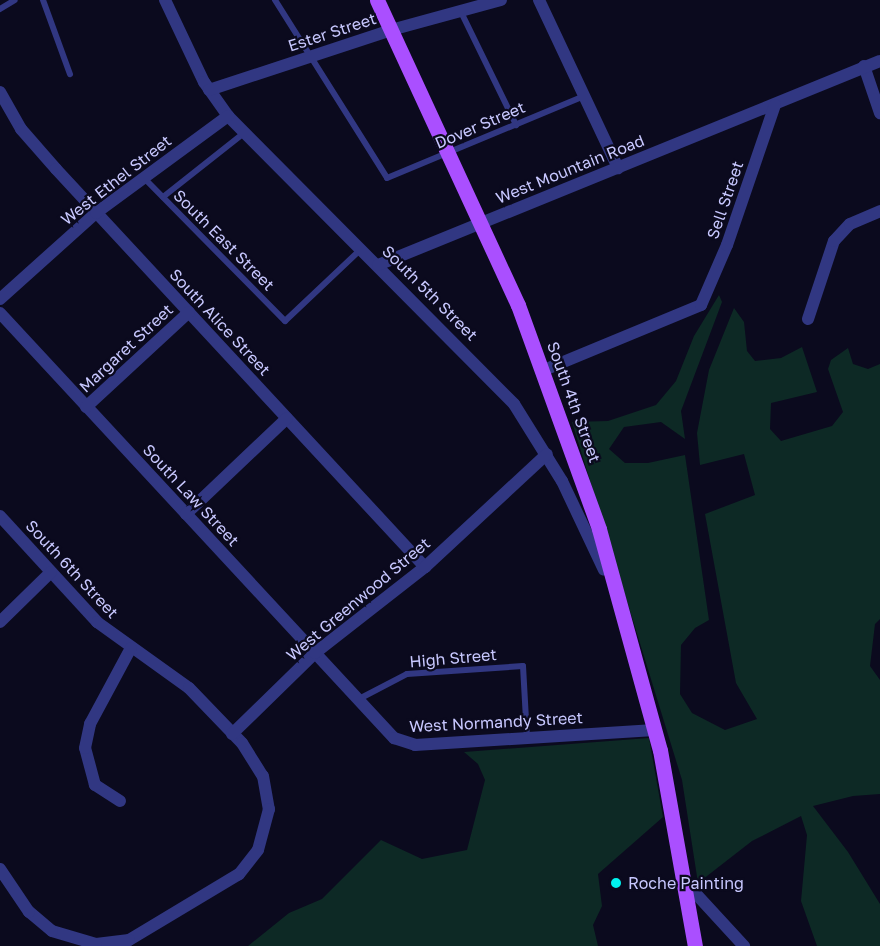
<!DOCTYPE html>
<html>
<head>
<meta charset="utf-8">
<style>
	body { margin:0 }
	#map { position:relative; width:880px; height:946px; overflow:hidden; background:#0b0a1e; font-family:"Golos Text",sans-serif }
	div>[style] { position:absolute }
	.green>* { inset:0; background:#0d2925 }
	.lane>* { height:6px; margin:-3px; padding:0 3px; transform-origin:3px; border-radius:3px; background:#313782 }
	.street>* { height:12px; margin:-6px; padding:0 6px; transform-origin:6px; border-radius:6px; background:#313782 }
	.primary>* { height:15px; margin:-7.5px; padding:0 7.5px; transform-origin:7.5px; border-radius:7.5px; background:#aa4fff }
	.dots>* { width:16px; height:16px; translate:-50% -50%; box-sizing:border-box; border:3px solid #0b0a1e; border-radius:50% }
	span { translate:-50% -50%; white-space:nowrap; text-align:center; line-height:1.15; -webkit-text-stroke:4.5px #0b0a1e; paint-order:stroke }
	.street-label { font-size:16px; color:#c8c8ff }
	.poi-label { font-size:16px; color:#c8c8ff }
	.left { translate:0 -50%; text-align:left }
</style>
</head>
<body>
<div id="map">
	<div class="green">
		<div style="clip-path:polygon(719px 295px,722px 302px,681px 411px,685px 439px,661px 422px,624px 427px,609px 449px,625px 463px,648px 463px,685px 455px,709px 620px,695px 628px,681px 645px,680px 694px,692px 713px,725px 730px,757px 719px,736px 683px,705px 514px,755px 495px,744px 454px,700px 465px,697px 433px,709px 370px,734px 308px,744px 322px,747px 351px,755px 361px,781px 358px,802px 347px,817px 392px,771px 403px,770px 429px,781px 441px,832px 426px,843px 412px,828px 369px,831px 360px,848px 348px,853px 364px,868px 369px,880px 364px,880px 619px,875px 624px,870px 666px,880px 680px,880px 794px,853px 796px,813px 806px,848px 852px,880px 904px,880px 946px,817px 946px,801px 901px,807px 835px,801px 816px,752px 841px,698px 883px,682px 780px,572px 422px,608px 421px,656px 405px,676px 381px,694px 336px)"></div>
		<div style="clip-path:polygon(649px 738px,663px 817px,598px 874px,602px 906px,593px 925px,598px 946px,248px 946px,289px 913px,322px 899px,381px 840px,422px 859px,467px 850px,485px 780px,478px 764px,464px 752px)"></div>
	</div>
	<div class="lane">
		<div style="left:43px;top:0;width:79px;rotate:70deg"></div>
		<div style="left:275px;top:0;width:210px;rotate:57.8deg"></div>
		<div style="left:387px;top:178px;width:213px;rotate:-22.6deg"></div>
		<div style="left:0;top:9px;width:17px;rotate:-31deg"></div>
		<div style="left:461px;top:12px;width:126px;rotate:64deg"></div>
		<div style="left:144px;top:178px;width:201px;rotate:45.4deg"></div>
		<div style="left:285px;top:321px;width:103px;rotate:-43.4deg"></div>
		<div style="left:163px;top:197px;width:103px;rotate:-38.3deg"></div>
		<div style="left:357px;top:700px;width:56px;rotate:-27.5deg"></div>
		<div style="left:407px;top:674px;width:116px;rotate:-3.9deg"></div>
		<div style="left:523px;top:666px;width:72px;rotate:86.8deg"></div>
	</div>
	<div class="street">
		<div style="left:165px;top:0;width:91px;rotate:64.6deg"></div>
		<div style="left:204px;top:82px;width:42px;rotate:54.8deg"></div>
		<div style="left:228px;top:116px;width:406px;rotate:45.2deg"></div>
		<div style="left:514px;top:404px;width:91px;rotate:58.1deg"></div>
		<div style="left:562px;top:481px;width:98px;rotate:64.7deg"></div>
		<div style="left:539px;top:0;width:186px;rotate:64.8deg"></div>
		<div style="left:864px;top:66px;width:50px;rotate:71.2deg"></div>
		<div style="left:209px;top:90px;width:192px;rotate:-18.2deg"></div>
		<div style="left:391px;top:30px;width:114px;rotate:-15.3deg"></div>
		<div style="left:0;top:92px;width:43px;rotate:60.4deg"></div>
		<div style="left:21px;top:129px;width:53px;rotate:48.8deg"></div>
		<div style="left:56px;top:169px;width:543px;rotate:47.17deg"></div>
		<div style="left:378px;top:265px;width:542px;rotate:-22.12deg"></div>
		<div style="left:0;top:299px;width:129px;rotate:-41.9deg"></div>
		<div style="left:96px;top:213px;width:164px;rotate:-36.3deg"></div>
		<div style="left:0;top:313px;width:580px;rotate:47.17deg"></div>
		<div style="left:394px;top:738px;width:22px;rotate:18deg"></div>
		<div style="left:415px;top:745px;width:240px;rotate:-3.6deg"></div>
		<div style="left:808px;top:319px;width:82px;rotate:-71.6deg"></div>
		<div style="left:834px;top:241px;width:23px;rotate:-47deg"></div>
		<div style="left:850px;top:224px;width:33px;rotate:-23deg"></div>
		<div style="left:544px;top:370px;width:170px;rotate:-22.5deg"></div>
		<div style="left:701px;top:305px;width:65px;rotate:-66.6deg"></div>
		<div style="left:727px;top:245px;width:148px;rotate:-71.1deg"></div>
		<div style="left:86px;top:407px;width:140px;rotate:-42.7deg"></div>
		<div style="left:186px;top:514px;width:139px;rotate:-43.5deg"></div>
		<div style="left:0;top:516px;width:144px;rotate:47.5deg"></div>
		<div style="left:97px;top:622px;width:113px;rotate:35.7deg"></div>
		<div style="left:189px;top:688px;width:76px;rotate:46.1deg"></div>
		<div style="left:242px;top:743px;width:39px;rotate:58deg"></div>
		<div style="left:263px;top:776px;width:34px;rotate:80deg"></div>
		<div style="left:269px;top:809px;width:42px;rotate:105deg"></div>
		<div style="left:258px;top:850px;width:31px;rotate:128deg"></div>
		<div style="left:239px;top:874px;width:128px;rotate:149deg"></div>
		<div style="left:129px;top:940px;width:33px;rotate:173deg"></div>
		<div style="left:96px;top:944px;width:46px;rotate:-163.5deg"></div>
		<div style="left:52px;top:931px;width:30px;rotate:-140deg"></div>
		<div style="left:29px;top:912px;width:52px;rotate:-124deg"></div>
		<div style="left:0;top:622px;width:71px;rotate:-44.4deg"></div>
		<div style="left:232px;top:734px;width:116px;rotate:-44.3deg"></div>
		<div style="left:315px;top:653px;width:140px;rotate:-38deg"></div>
		<div style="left:425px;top:567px;width:166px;rotate:-42.8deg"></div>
		<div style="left:120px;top:801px;width:30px;rotate:-147deg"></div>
		<div style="left:95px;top:785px;width:38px;rotate:-105deg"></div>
		<div style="left:85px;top:748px;width:25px;rotate:-78deg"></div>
		<div style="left:90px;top:724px;width:86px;rotate:-61.7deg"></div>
		<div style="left:686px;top:883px;width:86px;rotate:47.4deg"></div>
	</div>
	<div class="primary">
		<div style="left:377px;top:0;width:336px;rotate:65.2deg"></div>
		<div style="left:518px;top:305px;width:238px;rotate:70.1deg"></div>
		<div style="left:599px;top:529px;width:229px;rotate:74.6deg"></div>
		<div style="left:660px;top:750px;width:199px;rotate:79.9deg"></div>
	</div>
	<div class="dots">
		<div style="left:616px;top:883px;background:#00f3f0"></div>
	</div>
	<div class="street-label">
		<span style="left:332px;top:32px;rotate:-18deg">Ester Street</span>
		<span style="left:480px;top:125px;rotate:-23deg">Dover Street</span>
		<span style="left:570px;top:169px;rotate:-22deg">West Mountain Road</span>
		<span style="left:116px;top:180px;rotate:-38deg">West Ethel Street</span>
		<span style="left:725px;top:200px;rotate:-71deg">Sell Street</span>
		<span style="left:224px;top:240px;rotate:45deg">South East Street</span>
		<span style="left:430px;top:293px;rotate:45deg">South 5th Street</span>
		<span style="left:220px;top:322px;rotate:47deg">South Alice Street</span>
		<span style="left:126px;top:348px;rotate:-43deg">Margaret Street</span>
		<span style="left:574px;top:402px;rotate:70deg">South 4th Street</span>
		<span style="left:191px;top:495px;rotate:47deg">South Law Street</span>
		<span style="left:72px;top:569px;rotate:47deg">South 6th Street</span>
		<span style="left:358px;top:599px;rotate:-40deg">West Greenwood Street</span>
		<span style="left:453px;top:658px;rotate:-5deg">High Street</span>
		<span style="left:496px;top:722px;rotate:-3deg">West Normandy Street</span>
	</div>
	<div class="poi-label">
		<span class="left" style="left:628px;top:883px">Roche Painting</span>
	</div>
</div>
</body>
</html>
